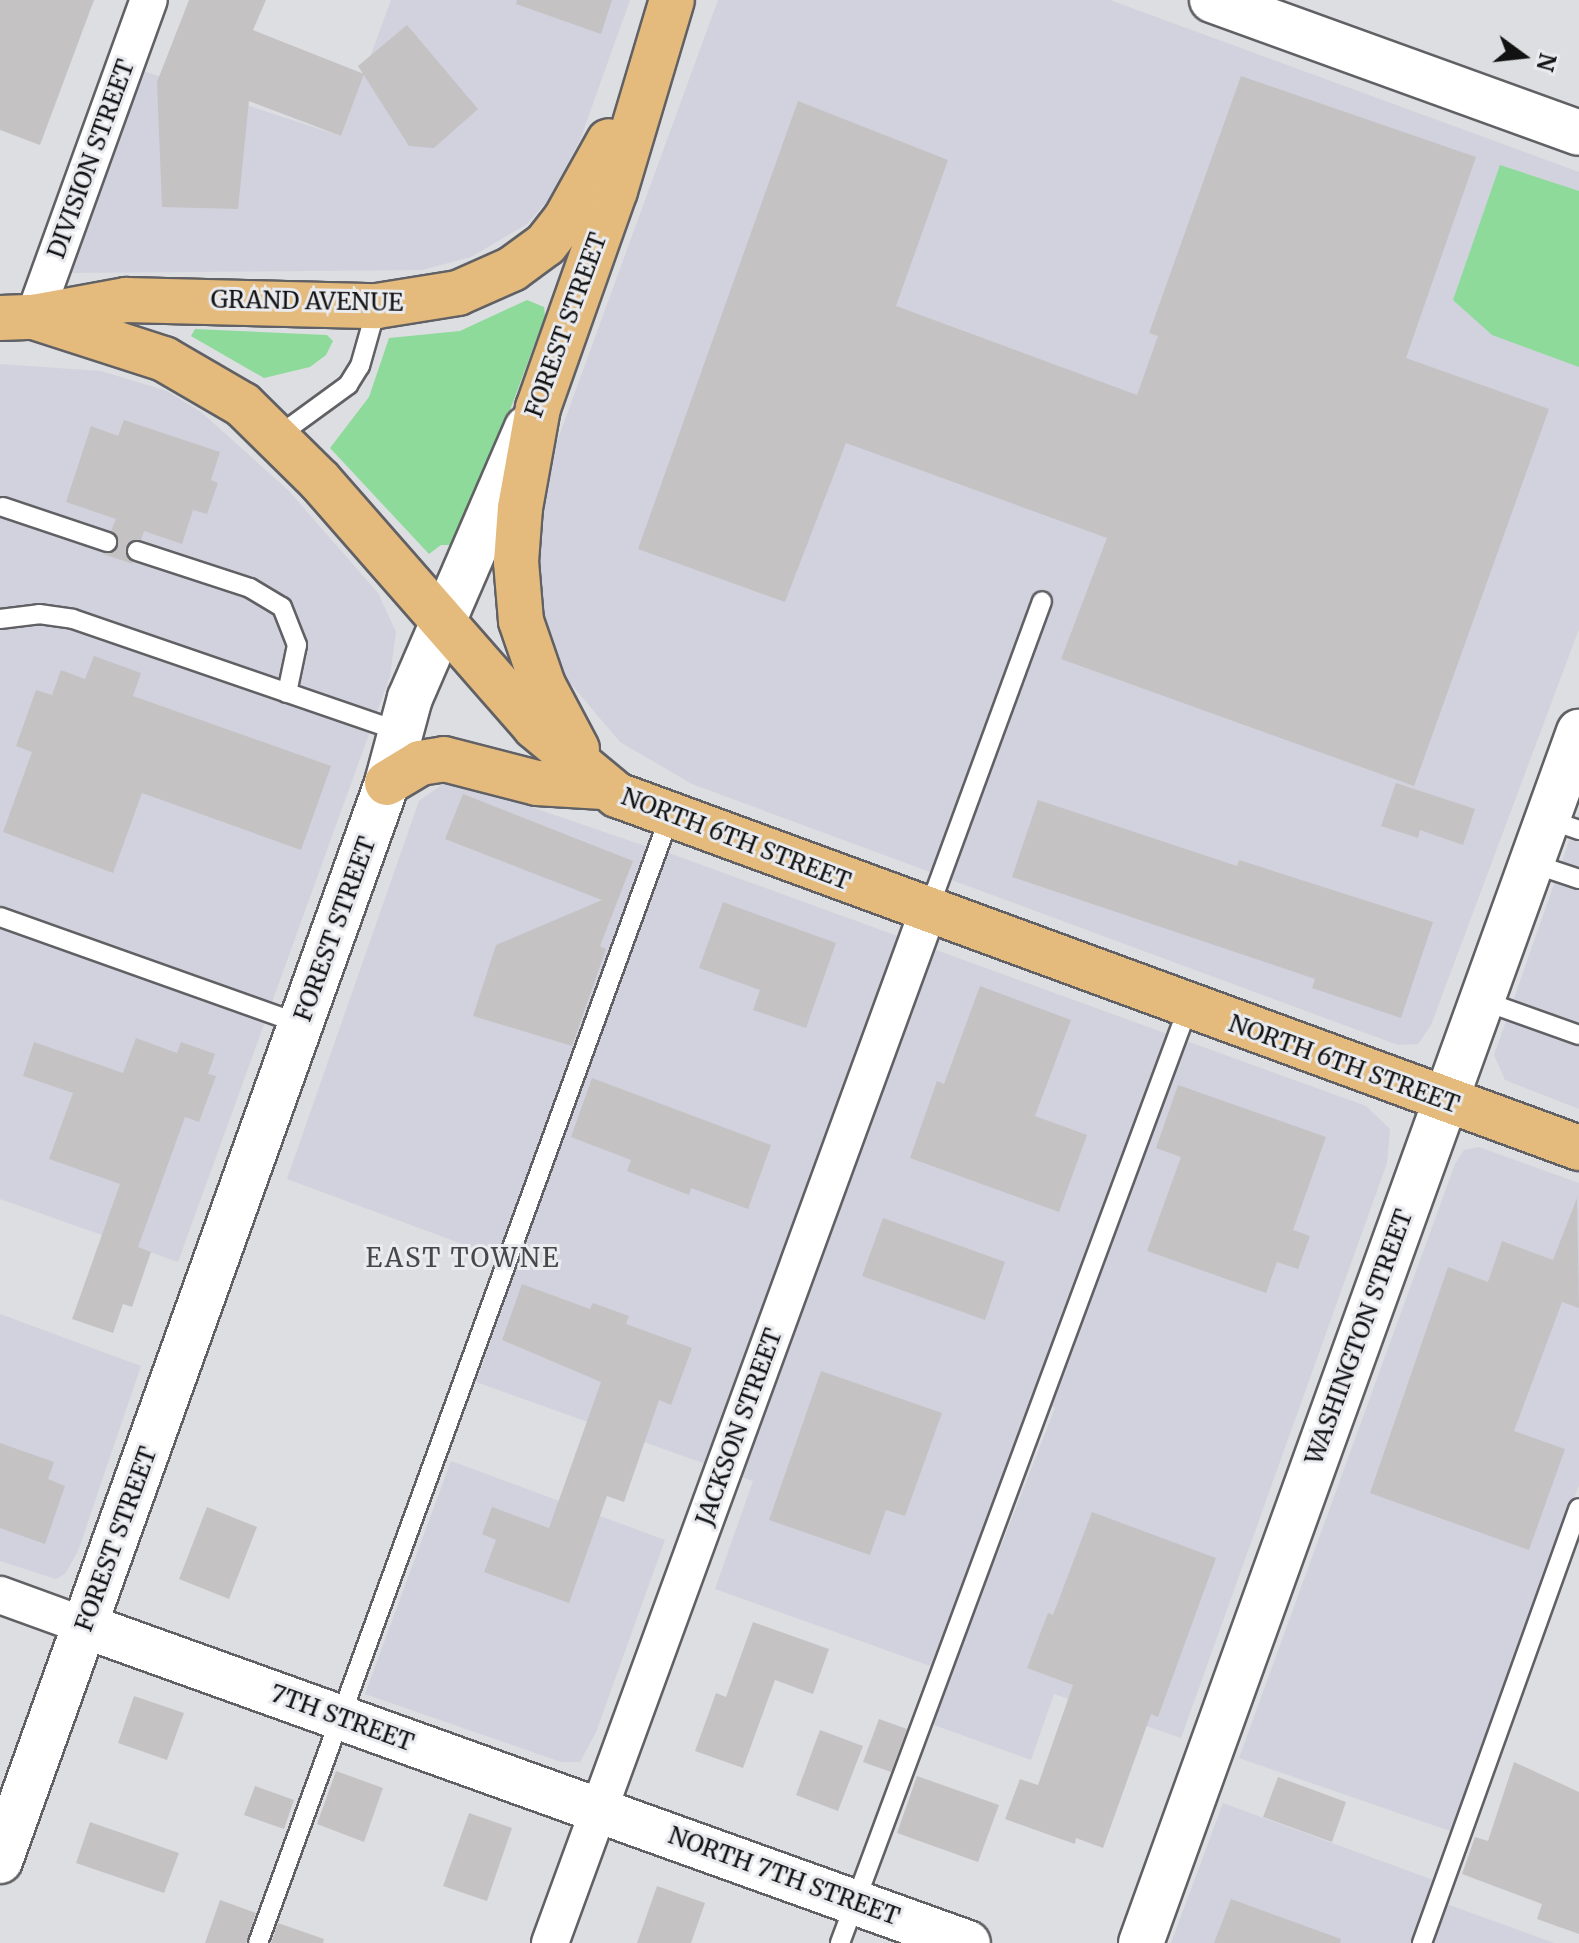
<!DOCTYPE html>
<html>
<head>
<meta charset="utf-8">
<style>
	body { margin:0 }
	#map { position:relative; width:1579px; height:1943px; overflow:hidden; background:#dddee1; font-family:Merriweather,serif }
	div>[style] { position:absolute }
	.built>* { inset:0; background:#d1d2dd }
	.green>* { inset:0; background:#8eda9b }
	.building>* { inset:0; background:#c5c2c4 }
	.roads { filter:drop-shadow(2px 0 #616165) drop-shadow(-2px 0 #616165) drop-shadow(0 2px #616165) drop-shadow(0 -2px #616165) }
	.lane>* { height:18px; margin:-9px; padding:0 9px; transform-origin:9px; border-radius:9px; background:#fff }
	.street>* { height:36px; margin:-18px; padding:0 18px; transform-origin:18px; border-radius:18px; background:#fff }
	.secondary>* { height:44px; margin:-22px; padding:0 22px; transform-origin:22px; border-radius:22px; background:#fff }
	.primary>* { height:44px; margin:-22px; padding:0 22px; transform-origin:22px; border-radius:22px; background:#e4bb7d }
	span { translate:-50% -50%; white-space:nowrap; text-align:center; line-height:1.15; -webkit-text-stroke:6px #eaebef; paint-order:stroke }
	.street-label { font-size:24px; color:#121213 }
	.neighbourhood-label { font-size:26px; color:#48484b; letter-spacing:2px }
	.north { position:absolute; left:1483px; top:16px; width:80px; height:80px; -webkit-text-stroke:6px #eaebef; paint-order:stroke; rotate:105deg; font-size:22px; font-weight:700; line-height:32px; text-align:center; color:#121213 }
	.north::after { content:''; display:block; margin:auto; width:28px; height:36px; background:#121213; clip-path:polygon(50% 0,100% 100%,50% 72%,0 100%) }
</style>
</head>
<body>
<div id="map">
	<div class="built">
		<div style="clip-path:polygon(391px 0,630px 0,580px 140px,548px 200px,527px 224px,471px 257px,422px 270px,61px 273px,134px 68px,341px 136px)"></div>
		<div style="clip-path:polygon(718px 0,1110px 0,1579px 172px,1579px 629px,1431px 1025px,1418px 1044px,1398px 1045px,692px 784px,620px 742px,565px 677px,541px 616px,533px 568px,547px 469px)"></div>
		<div style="clip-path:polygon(0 364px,101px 371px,167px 391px,201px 412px,288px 490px,378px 593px,396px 632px,390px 676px,178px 1262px,0 1199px)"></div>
		<div style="clip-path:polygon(450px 779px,648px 847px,500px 1258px,287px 1179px,419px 801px)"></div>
		<div style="clip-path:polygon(1579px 813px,1579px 1109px,1505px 1080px,1494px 1055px)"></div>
		<div style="clip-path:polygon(evenodd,666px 852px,1366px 1106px,1390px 1129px,1387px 1163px,1181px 1738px,1054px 1694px,1031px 1760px,931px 1724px,950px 1673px,715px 1589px,753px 1481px,476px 1382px,666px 852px,1032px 1399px,1055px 1408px,996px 1559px,976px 1551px,1032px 1399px)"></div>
		<div style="clip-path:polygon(1479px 1147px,1579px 1183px,1579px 1485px,1453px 1832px,1239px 1758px,1455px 1164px,1464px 1150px)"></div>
		<div style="clip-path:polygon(0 1314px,141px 1366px,78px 1551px,65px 1574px,56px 1579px,0 1561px)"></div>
		<div style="clip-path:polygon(451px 1461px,665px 1540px,596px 1732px,580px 1762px,561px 1762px,365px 1694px)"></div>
		<div style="clip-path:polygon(1223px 1803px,1436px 1881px,1430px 1898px,1554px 1943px,1171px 1943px)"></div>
	</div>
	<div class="green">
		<div style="clip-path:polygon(1500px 165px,1579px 191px,1579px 367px,1492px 335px,1453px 300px)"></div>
		<div style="clip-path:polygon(527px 300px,544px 307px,545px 316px,468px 523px,459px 545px,441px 545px,429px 554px,330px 448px,369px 397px,389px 338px,460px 331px)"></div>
		<div style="clip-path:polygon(195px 329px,327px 335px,333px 341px,326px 355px,310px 367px,264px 378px,191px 336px)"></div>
	</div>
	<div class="building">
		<div style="clip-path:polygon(0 0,94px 0,40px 145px,0 130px)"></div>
		<div style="clip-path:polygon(189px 0,266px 0,253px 30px,364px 74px,341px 136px,249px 101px,238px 209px,162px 207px,157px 82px)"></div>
		<div style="clip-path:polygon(517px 0,612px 0,601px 34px,516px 4px)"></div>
		<div style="clip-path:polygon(407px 25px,478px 109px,434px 148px,409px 146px,358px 66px)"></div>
		<div style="clip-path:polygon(1241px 76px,1476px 157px,1406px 358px,1549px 409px,1414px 786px,1061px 659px,1107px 538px,846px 443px,785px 602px,638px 549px,798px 101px,948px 160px,896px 306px,1137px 395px,1158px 336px,1149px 333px)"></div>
		<div style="clip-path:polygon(124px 420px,220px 452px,211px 480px,218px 483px,207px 514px,193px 510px,182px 544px,144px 531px,141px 540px,125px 548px,133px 564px,103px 554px,118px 547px,111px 531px,116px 519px,66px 502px,91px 426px,118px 436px)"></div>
		<div style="clip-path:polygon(94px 656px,141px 673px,133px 696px,331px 766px,301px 850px,142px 793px,113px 873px,3px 832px,32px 752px,16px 746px,36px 690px,52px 695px,61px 670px,85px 679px)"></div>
		<div style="clip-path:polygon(1396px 783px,1475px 809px,1463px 845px,1420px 830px,1418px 838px,1381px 826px)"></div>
		<div style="clip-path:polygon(463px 794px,633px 861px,600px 946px,606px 949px,572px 1046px,473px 1016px,496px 945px,602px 900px,445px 839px)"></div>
		<div style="clip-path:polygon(1038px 800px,1237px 866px,1239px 860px,1433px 922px,1401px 1018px,1312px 988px,1315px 979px,1012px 877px)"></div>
		<div style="clip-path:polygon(723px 902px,836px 943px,806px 1028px,753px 1010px,760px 990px,699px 968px)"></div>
		<div style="clip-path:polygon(980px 986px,1071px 1020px,1035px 1116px,1087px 1135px,1059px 1212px,910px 1158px,937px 1081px,944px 1084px)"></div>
		<div style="clip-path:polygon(136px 1038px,177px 1053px,181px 1042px,215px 1054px,208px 1074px,216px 1076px,199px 1122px,185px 1117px,138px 1247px,151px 1252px,132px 1307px,123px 1304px,113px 1333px,72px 1319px,120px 1184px,49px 1159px,73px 1093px,23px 1076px,34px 1042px,123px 1073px)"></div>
		<div style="clip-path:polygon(592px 1078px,771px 1145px,748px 1209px,691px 1188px,689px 1195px,627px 1171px,631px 1160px,571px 1137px)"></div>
		<div style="clip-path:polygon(1178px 1085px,1326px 1137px,1293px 1230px,1310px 1236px,1298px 1269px,1277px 1262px,1266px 1293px,1147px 1251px,1181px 1157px,1156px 1148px)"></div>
		<div style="clip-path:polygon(1577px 1198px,1579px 1308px,1562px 1302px,1514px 1431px,1565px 1449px,1529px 1550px,1370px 1493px,1448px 1267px,1488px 1282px,1502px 1241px,1553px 1260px)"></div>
		<div style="clip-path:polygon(883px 1218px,1005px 1262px,985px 1320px,862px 1276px)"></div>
		<div style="clip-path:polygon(522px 1284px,590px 1309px,593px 1303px,629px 1316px,626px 1324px,692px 1348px,671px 1405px,659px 1400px,624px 1502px,607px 1496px,569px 1603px,484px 1572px,496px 1540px,482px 1534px,492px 1507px,549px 1528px,601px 1382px,502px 1340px)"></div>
		<div style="clip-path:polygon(821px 1371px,942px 1413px,905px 1516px,886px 1510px,870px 1555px,769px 1520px)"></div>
		<div style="clip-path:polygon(0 1443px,54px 1462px,48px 1479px,65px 1486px,45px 1544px,0 1528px)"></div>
		<div style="clip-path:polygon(207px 1507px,257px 1527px,229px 1599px,179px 1579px)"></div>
		<div style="clip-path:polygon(1092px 1512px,1216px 1558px,1158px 1717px,1151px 1714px,1103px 1848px,1076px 1838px,1075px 1844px,1005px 1819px,1020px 1779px,1038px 1785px,1073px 1685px,1027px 1668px,1048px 1613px,1053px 1615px)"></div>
		<div style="clip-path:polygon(753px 1622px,829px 1649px,813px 1694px,775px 1680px,743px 1768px,695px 1751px,716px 1693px,726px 1697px)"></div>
		<div style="clip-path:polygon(134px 1696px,184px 1713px,167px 1760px,118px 1743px)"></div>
		<div style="clip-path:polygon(879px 1719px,907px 1729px,891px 1772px,863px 1762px)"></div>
		<div style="clip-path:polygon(820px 1730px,863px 1746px,838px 1811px,796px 1795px)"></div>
		<div style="clip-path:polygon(1514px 1762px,1579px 1792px,1579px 1934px,1537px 1919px,1542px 1904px,1462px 1874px,1475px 1837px,1488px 1841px)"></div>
		<div style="clip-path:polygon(336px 1771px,383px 1788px,364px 1842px,317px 1824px)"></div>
		<div style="clip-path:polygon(917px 1776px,999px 1805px,978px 1862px,897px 1833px)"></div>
		<div style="clip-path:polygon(1278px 1777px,1346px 1802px,1332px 1842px,1263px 1817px)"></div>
		<div style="clip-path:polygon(255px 1786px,294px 1800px,284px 1829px,244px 1815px)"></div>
		<div style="clip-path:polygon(469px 1813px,512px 1828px,487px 1901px,443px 1886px)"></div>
		<div style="clip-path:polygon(90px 1822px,179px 1853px,164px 1893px,76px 1863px)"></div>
		<div style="clip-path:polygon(657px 1886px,705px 1903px,691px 1943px,637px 1943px)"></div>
		<div style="clip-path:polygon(1231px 1899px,1341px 1939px,1340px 1943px,1214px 1943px)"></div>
		<div style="clip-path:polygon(220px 1900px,256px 1913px,246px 1943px,205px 1943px)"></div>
		<div style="clip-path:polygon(278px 1923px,324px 1939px,323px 1943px,271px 1943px)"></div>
	</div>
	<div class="roads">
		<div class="lane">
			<div style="left:278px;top:436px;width:87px;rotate:-36.1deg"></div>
			<div style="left:348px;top:385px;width:22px;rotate:-58deg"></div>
			<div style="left:360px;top:366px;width:62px;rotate:-74.2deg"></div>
			<div style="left:3px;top:507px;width:110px;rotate:18.6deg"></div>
			<div style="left:137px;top:551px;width:119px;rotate:18.1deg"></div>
			<div style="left:250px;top:588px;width:37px;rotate:31deg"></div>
			<div style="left:282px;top:607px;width:41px;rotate:68.5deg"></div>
			<div style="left:297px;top:645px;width:49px;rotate:101.8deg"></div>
			<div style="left:0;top:619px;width:39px;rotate:-7deg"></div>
			<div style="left:39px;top:614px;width:34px;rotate:8deg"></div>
			<div style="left:73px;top:619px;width:345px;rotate:19deg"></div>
			<div style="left:1547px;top:819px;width:34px;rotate:19deg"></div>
			<div style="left:1531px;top:863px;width:51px;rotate:18.4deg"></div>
			<div style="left:928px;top:911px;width:330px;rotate:-69.8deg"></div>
			<div style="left:0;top:917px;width:319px;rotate:19.6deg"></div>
			<div style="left:1481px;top:1000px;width:104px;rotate:19.7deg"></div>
			<div style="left:258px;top:1943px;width:1198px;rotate:-69.93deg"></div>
			<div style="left:840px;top:1943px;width:998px;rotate:-69.59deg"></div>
			<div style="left:1422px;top:1943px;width:462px;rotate:-70.2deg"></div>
		</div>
		<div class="street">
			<div style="left:34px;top:317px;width:337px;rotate:-70.1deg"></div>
			<div style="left:0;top:1595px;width:90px;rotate:20deg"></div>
			<div style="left:550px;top:1943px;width:1099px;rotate:-69.88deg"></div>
		</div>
		<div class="secondary">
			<div style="left:1212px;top:0;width:390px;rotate:19.9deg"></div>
			<div style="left:85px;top:1626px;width:938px;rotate:19.75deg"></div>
			<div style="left:0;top:1861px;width:1145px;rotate:-70.25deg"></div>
			<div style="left:387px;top:783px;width:88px;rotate:-74.9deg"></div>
			<div style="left:410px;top:698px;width:294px;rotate:-66.6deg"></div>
			<div style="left:1141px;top:1943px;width:1288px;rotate:-70.12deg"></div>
		</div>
		<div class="primary">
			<div style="left:34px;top:317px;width:137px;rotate:17.9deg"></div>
			<div style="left:164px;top:359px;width:91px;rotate:30.2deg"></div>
			<div style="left:243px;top:405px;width:108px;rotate:44.6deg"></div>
			<div style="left:320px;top:481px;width:327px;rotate:48.8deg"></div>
			<div style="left:535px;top:727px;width:107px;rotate:39.7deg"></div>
			<div style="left:617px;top:795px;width:1025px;rotate:20.15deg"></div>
			<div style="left:0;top:318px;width:34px;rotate:-2deg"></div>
			<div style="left:34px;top:317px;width:94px;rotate:-10.5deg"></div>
			<div style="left:126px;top:300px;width:251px;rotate:1.4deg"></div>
			<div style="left:377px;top:306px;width:82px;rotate:-9.1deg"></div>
			<div style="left:458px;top:293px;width:59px;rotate:-24deg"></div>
			<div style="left:512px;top:269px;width:42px;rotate:-36.3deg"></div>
			<div style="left:546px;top:244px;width:31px;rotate:-52deg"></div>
			<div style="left:565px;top:220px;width:90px;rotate:-60.9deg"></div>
			<div style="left:577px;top:749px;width:72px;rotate:-118deg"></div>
			<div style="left:543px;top:685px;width:68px;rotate:-109deg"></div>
			<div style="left:521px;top:621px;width:59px;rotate:-94.8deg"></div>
			<div style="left:516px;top:562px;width:54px;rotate:-85.8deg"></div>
			<div style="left:520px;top:508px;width:102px;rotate:-79.8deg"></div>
			<div style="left:538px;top:408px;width:230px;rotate:-70.5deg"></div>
			<div style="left:615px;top:191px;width:199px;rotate:-73.4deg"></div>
			<div style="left:387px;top:783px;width:39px;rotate:-31deg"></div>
			<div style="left:420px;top:763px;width:24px;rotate:-9deg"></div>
			<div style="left:444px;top:759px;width:96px;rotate:14.5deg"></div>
			<div style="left:537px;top:783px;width:66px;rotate:3.5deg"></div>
		</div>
	</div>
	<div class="street-label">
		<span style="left:91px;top:159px;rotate:-70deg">DIVISION STREET</span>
		<span style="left:307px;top:301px;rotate:1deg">GRAND AVENUE</span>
		<span style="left:566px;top:325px;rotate:-70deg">FOREST STREET</span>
		<span style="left:736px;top:839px;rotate:21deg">NORTH 6TH STREET</span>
		<span style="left:335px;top:929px;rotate:-70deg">FOREST STREET</span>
		<span style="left:1344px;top:1064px;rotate:20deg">NORTH 6TH STREET</span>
		<span style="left:1359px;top:1337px;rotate:-70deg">WASHINGTON STREET</span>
		<span style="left:739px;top:1427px;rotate:-70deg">JACKSON STREET</span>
		<span style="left:116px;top:1539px;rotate:-70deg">FOREST STREET</span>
		<span style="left:342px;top:1718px;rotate:20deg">7TH STREET</span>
		<span style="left:784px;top:1876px;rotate:20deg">NORTH 7TH STREET</span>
	</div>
	<div class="neighbourhood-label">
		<span style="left:463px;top:1258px">EAST TOWNE</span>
	</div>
	<div class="north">N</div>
</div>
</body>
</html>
